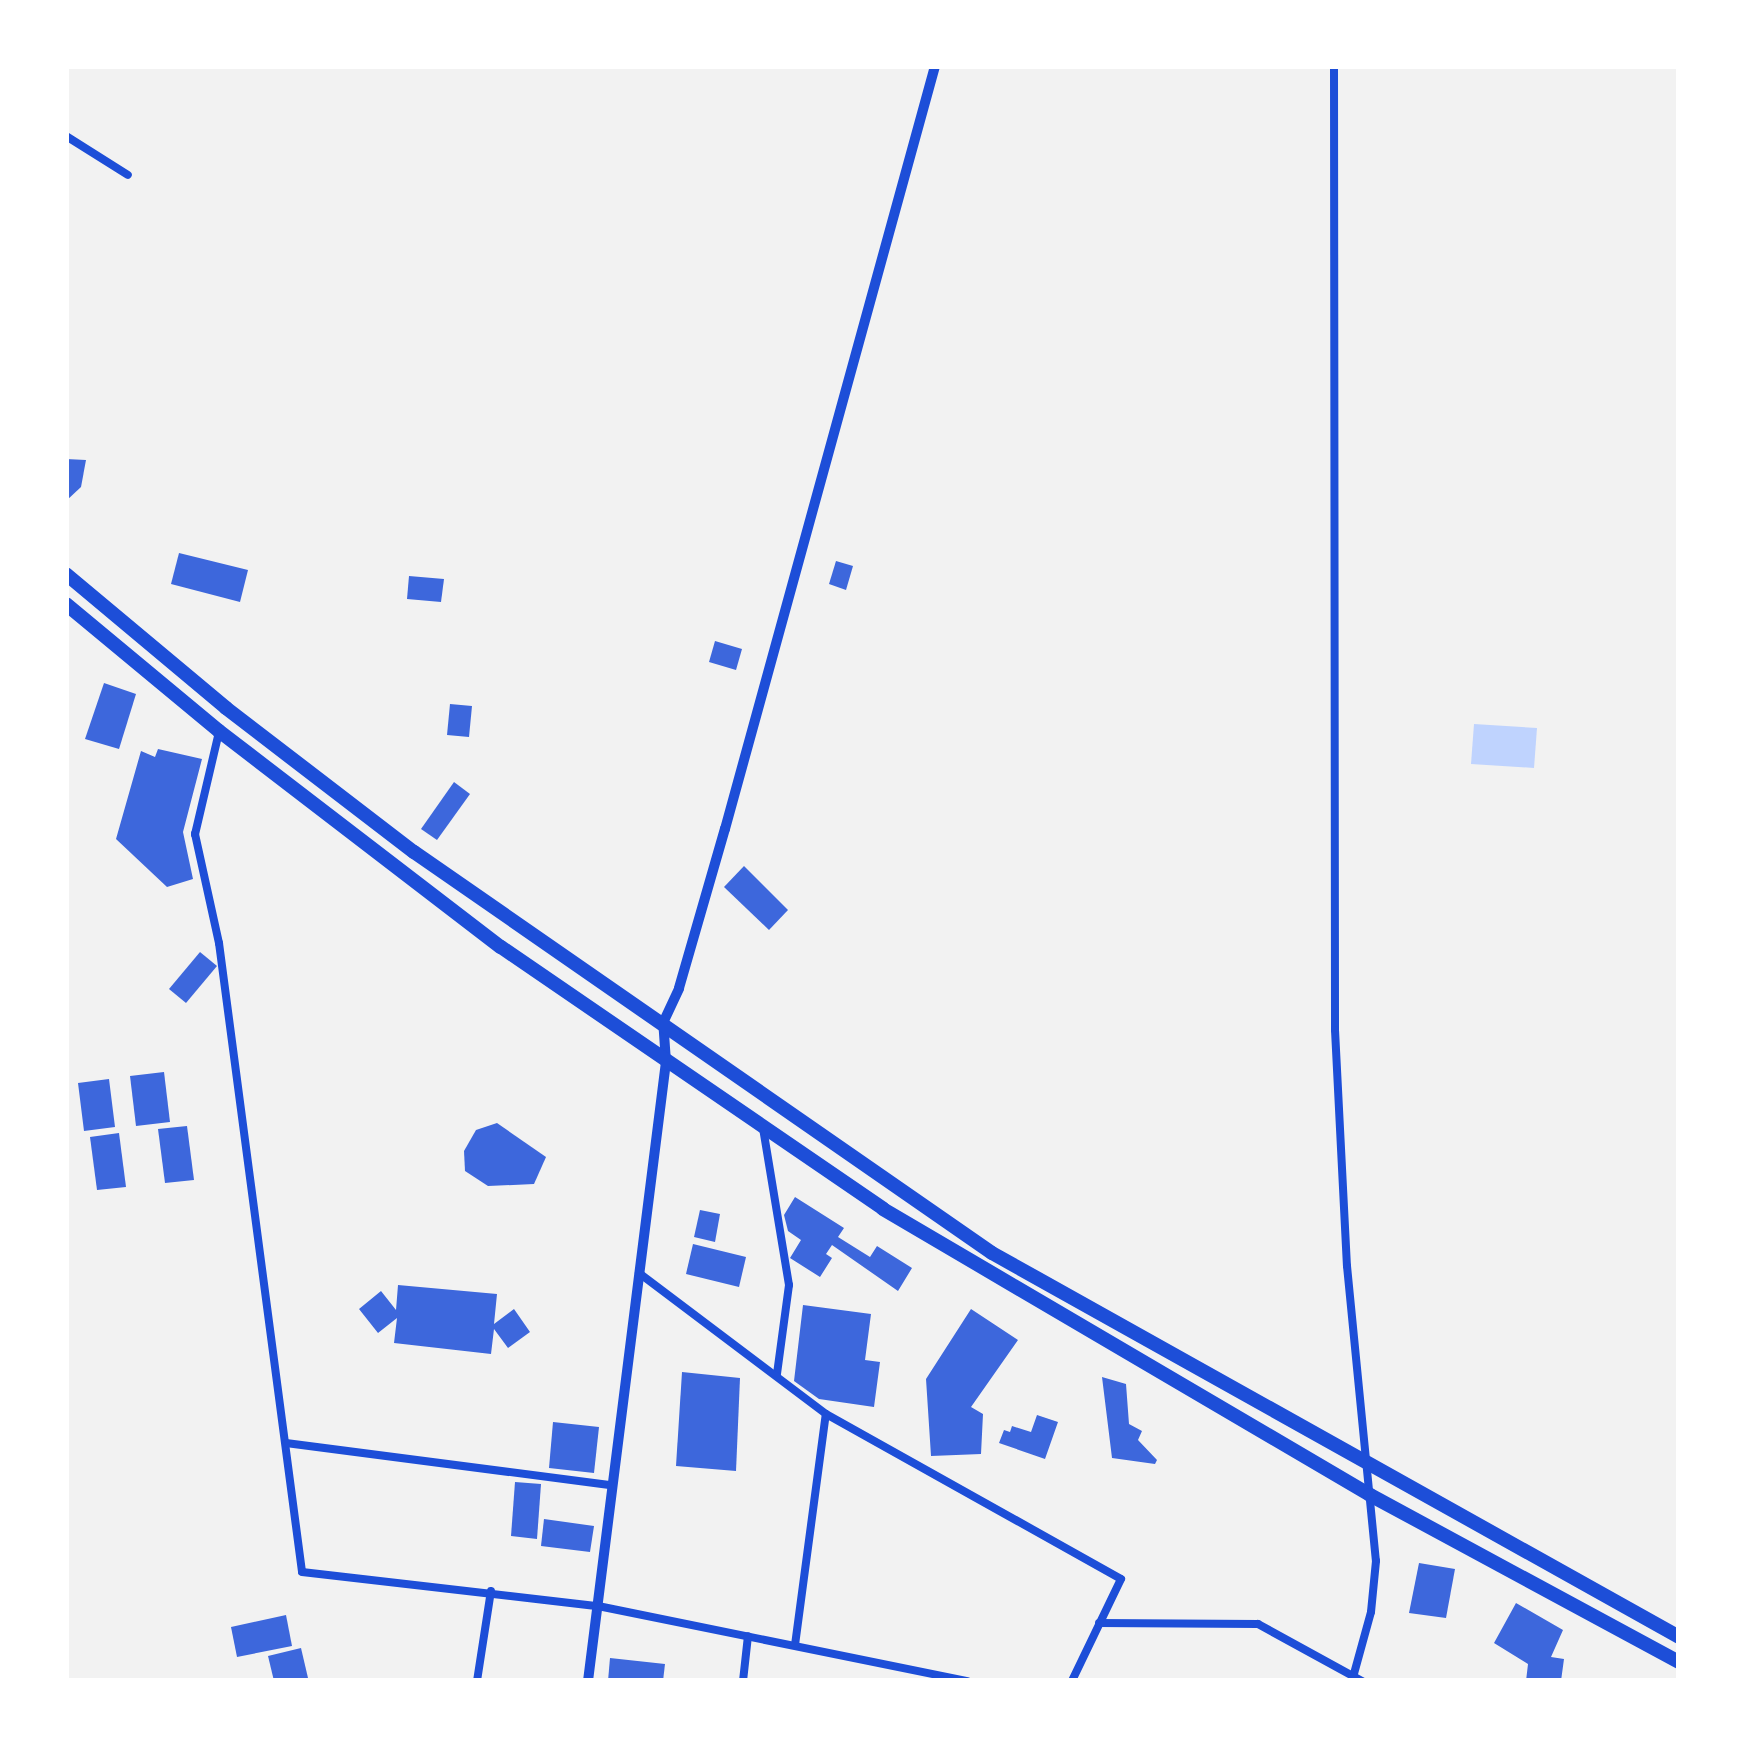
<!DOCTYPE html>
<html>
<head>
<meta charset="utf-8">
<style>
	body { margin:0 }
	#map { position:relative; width:1745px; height:1747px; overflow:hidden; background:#f2f2f2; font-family:Lora,serif }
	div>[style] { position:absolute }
	.water>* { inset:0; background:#bfd3fe }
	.building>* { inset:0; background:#3d67dc }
	.minor>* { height:8px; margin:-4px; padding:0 4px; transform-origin:4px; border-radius:4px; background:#1d4ed8 }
	.tertiary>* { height:10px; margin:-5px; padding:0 5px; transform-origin:5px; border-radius:5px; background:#1d4ed8 }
	.trunk>* { height:14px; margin:-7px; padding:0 7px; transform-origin:7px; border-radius:7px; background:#1d4ed8 }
	span { translate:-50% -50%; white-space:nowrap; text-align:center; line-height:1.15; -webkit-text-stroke:10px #fff; paint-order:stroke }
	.frame { position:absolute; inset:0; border:69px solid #fff; pointer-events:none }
</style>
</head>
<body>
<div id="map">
	<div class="water">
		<div style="clip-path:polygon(1474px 724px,1537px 728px,1534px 768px,1471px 764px)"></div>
	</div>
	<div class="building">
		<div style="clip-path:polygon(66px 459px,86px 460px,81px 487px,66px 501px)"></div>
		<div style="clip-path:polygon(179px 553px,248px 570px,240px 602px,171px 584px)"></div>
		<div style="clip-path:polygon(836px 561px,853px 566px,846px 590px,829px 584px)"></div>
		<div style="clip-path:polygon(409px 576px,444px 579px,441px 602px,407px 599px)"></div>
		<div style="clip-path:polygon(715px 641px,742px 649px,736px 670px,709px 662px)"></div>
		<div style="clip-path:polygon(104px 683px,136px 694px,119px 749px,85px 739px)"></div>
		<div style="clip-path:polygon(450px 704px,472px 706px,469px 737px,447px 735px)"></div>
		<div style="clip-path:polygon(158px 749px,202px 759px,183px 832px,193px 879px,167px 887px,116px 839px,141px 751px,155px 757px)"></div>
		<div style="clip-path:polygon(454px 782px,470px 794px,437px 840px,421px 829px)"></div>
		<div style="clip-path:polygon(744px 866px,788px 910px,769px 930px,724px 887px)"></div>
		<div style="clip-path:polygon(200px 952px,217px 966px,186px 1003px,169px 989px)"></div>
		<div style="clip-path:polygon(164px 1072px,170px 1122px,136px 1126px,130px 1076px)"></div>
		<div style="clip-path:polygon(109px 1079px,115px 1127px,84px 1131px,78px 1083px)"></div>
		<div style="clip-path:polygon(497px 1123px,546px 1157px,534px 1184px,488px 1186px,465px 1171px,464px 1151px,476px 1130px)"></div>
		<div style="clip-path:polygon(187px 1126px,194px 1180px,165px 1183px,158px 1129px)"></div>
		<div style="clip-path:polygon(119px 1133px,126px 1187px,97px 1190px,90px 1137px)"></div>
		<div style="clip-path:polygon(795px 1197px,844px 1228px,838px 1237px,870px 1257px,877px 1246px,912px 1268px,898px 1291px,832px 1245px,826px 1254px,832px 1258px,820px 1277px,790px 1258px,801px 1240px,788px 1231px,784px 1215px)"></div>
		<div style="clip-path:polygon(700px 1210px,720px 1214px,715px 1242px,694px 1237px)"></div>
		<div style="clip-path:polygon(693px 1244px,746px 1257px,739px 1287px,686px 1274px)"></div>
		<div style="clip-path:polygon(398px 1285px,497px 1294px,494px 1324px,514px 1309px,530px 1332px,508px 1348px,494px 1329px,491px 1354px,394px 1343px,397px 1318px,378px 1333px,359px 1309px,381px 1291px,396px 1310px)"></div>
		<div style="clip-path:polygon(803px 1305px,871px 1314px,865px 1360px,880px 1362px,874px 1407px,819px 1399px,794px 1381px)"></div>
		<div style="clip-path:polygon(971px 1309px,1018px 1340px,971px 1407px,983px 1414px,981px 1454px,931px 1456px,926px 1379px)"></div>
		<div style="clip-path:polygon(682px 1372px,740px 1378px,736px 1471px,676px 1466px)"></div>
		<div style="clip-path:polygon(1102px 1377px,1126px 1384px,1129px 1424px,1142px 1431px,1138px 1440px,1157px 1460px,1155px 1464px,1112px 1458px)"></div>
		<div style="clip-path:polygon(1037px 1415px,1058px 1422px,1045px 1459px,999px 1443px,1004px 1430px,1010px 1432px,1012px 1426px,1031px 1432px)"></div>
		<div style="clip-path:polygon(553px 1422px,599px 1427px,594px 1473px,549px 1468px)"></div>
		<div style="clip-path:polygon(515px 1482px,541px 1484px,537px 1539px,511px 1536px)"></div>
		<div style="clip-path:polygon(544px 1519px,594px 1526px,590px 1552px,541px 1546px)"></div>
		<div style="clip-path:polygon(1419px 1563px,1455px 1569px,1446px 1618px,1409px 1613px)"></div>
		<div style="clip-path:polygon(1516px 1603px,1563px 1630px,1551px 1657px,1564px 1659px,1561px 1681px,1526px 1681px,1528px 1664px,1494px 1643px)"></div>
		<div style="clip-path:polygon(286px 1615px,292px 1646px,237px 1657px,231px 1627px)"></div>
		<div style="clip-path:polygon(301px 1648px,308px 1678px,274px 1681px,268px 1656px)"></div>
		<div style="clip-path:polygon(610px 1658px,665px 1664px,663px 1681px,608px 1681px)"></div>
	</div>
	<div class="minor">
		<div style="left:1334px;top:66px;width:964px;rotate:89.94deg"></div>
		<div style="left:1335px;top:1030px;width:236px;rotate:87.1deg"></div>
		<div style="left:1347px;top:1266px;width:296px;rotate:84.4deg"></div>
		<div style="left:1376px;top:1561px;width:51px;rotate:95.6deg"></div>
		<div style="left:1371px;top:1612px;width:72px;rotate:105.4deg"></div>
		<div style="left:66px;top:136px;width:73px;rotate:32.2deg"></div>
		<div style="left:219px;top:732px;width:105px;rotate:103.2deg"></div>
		<div style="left:195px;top:834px;width:112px;rotate:77.6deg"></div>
		<div style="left:219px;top:943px;width:634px;rotate:82.48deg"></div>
		<div style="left:302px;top:1572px;width:298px;rotate:6.6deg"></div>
		<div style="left:598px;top:1606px;width:377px;rotate:11.5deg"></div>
		<div style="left:763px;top:1128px;width:159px;rotate:80.6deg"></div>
		<div style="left:789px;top:1285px;width:90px;rotate:97.7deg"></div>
		<div style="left:639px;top:1273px;width:234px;rotate:37deg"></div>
		<div style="left:826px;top:1414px;width:338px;rotate:29.2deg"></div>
		<div style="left:1121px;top:1579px;width:113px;rotate:115.7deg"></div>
		<div style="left:286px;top:1443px;width:328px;rotate:7.4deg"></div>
		<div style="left:1099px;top:1623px;width:159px;rotate:0.4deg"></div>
		<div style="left:1258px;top:1624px;width:119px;rotate:28.7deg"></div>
		<div style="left:795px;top:1645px;width:233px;rotate:-82.4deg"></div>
		<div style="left:477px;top:1681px;width:91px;rotate:-81.2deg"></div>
		<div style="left:743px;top:1681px;width:45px;rotate:-83.7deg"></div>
	</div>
	<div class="tertiary">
		<div style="left:588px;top:1681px;width:624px;rotate:-82.82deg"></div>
		<div style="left:666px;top:1062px;width:39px;rotate:-94deg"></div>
		<div style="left:663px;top:1023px;width:38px;rotate:-65deg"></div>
		<div style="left:679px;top:988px;width:166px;rotate:-73.9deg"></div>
		<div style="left:725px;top:829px;width:791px;rotate:-74.61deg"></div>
	</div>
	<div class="trunk">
		<div style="left:66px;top:574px;width:209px;rotate:39.9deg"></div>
		<div style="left:226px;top:708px;width:237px;rotate:37.5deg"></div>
		<div style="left:414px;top:852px;width:703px;rotate:34.75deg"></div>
		<div style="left:992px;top:1253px;width:787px;rotate:29.2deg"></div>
		<div style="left:66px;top:604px;width:199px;rotate:39.7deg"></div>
		<div style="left:219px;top:731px;width:355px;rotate:37.5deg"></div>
		<div style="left:501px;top:947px;width:463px;rotate:34.4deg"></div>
		<div style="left:883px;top:1209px;width:565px;rotate:30.42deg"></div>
		<div style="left:1370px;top:1495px;width:351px;rotate:28.4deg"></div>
	</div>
	<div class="frame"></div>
</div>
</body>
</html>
